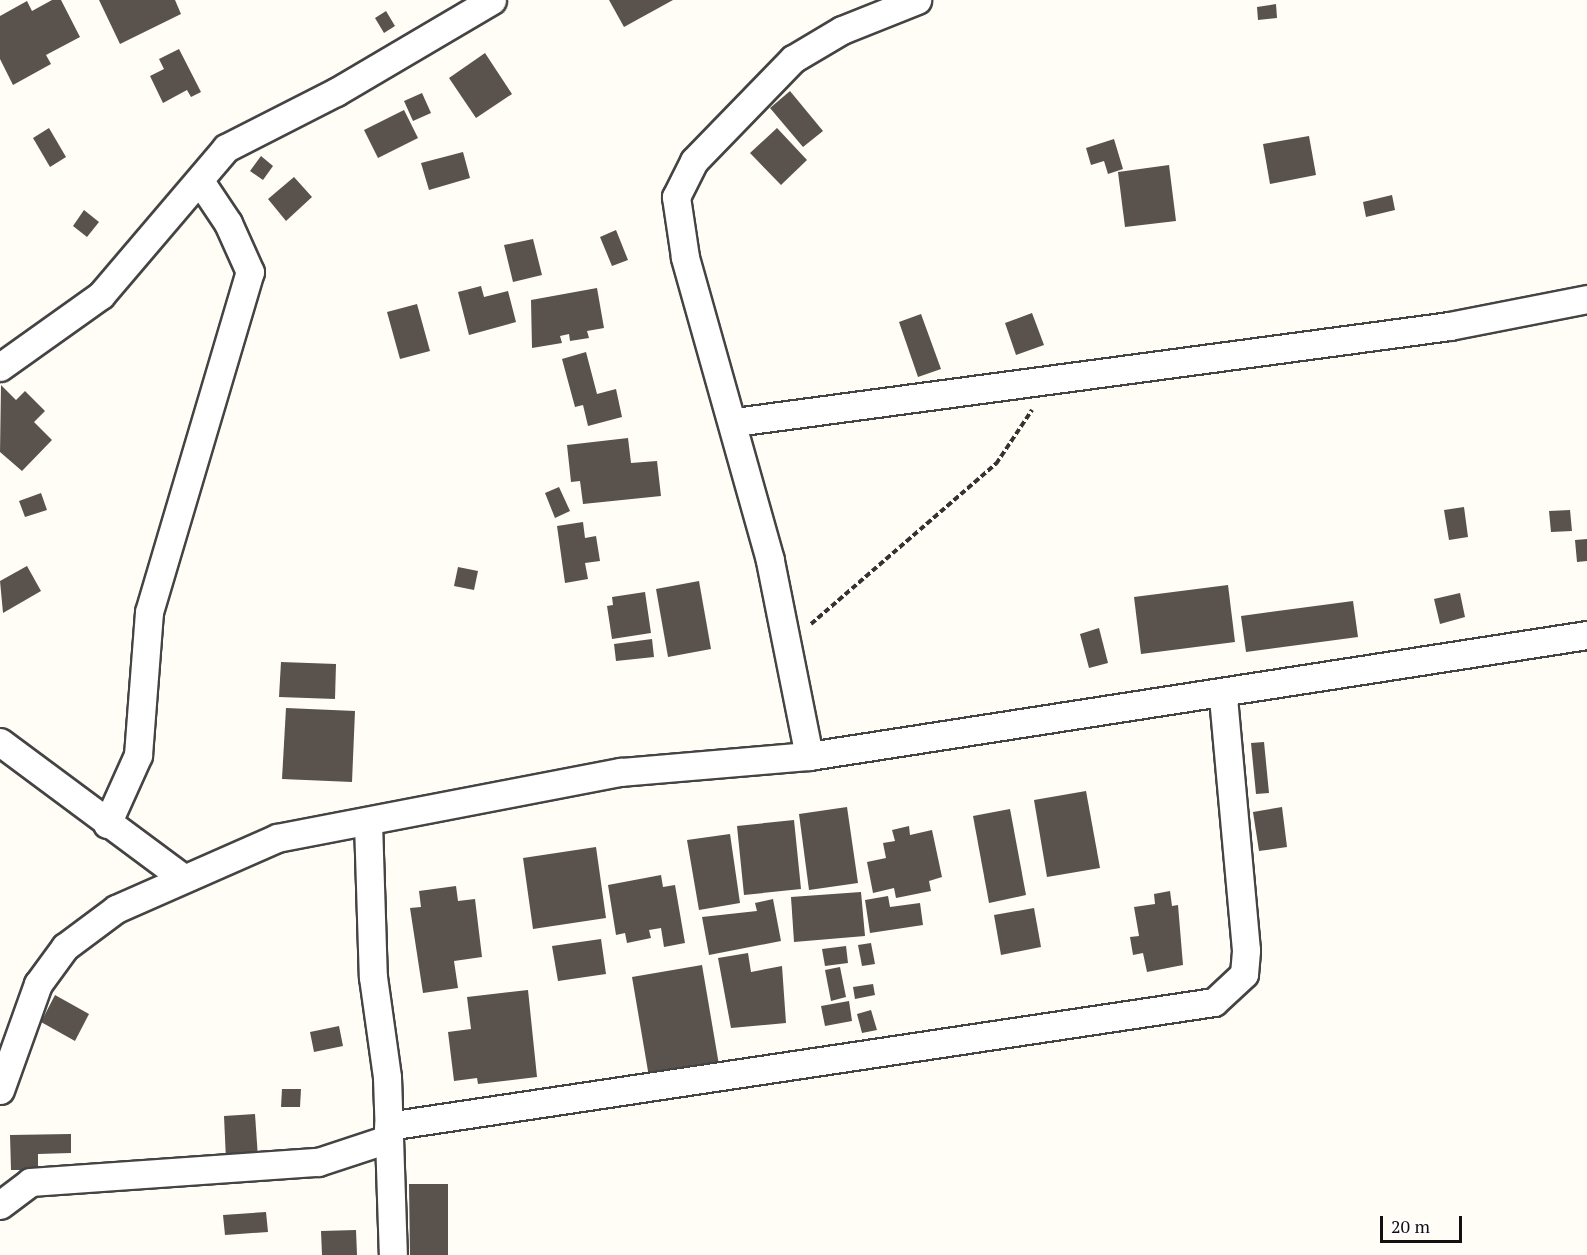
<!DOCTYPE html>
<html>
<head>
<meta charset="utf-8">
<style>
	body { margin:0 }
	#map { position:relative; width:1587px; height:1255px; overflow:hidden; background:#fffdf5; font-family:"PT Serif",serif }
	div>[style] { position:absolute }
	.building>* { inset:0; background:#5a524d }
	.path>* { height:4px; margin-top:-2px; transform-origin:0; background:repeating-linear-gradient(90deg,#333 0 6px,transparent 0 9px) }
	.roads { filter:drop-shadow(2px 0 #444) drop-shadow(-2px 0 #444) drop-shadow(0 2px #444) drop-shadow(0 -2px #444) }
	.minor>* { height:27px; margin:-13.5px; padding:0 13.5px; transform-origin:13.5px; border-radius:13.5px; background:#fff }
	span { translate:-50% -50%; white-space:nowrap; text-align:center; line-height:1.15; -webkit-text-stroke:6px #fff; paint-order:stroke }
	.scale { position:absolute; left:1380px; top:1216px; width:82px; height:27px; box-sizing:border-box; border:3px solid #111; border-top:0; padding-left:8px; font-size:18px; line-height:21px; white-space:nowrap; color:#111; -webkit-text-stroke:4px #fff; paint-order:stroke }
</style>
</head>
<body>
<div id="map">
	<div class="building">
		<div style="clip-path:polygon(52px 0,61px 0,80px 37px,46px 55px,51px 64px,13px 85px,0 59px,0 16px,27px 1px,32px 11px)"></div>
		<div style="clip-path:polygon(99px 0,175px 0,181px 14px,120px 44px)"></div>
		<div style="clip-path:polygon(609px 0,673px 0,624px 27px)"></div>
		<div style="clip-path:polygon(1276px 4px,1277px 18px,1258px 20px,1257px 7px)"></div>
		<div style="clip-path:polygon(386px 11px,395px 26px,384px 33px,375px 18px)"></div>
		<div style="clip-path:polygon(179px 49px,201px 92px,191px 97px,187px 90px,163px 103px,150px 76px,164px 69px,159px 59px)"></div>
		<div style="clip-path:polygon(485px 53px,512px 94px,476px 118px,449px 78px)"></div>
		<div style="clip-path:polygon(790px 91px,823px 131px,803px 147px,770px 108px)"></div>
		<div style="clip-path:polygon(422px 93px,431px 113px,413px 121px,404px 101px)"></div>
		<div style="clip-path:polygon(404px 110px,418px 138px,378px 158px,364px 130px)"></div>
		<div style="clip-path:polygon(49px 128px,66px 157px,50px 167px,33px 138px)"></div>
		<div style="clip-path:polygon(777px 128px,807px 160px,781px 185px,750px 153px)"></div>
		<div style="clip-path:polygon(1309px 136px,1316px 175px,1270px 184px,1263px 144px)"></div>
		<div style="clip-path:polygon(1114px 139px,1123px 169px,1108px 174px,1104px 161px,1091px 165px,1086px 148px)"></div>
		<div style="clip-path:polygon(463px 152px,470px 178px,429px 190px,421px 163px)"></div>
		<div style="clip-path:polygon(261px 156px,273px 166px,263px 180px,250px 171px)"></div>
		<div style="clip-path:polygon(1169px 165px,1176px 221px,1125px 227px,1118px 172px)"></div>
		<div style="clip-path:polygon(294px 177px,312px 197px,286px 221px,268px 199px)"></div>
		<div style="clip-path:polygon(1392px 195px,1395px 210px,1366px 217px,1363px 202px)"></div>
		<div style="clip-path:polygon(84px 210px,99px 222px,87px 237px,73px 226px)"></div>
		<div style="clip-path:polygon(616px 230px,628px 260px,612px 266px,600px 237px)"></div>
		<div style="clip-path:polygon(533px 239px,542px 275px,513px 282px,504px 245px)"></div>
		<div style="clip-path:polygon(481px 286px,484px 297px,508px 291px,516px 322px,469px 335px,458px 292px)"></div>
		<div style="clip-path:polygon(597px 288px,604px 328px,587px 331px,589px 338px,570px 341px,569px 334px,560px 336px,562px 343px,532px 348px,531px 300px)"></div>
		<div style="clip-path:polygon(417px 304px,430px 351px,400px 359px,387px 312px)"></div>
		<div style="clip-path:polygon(1032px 313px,1044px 345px,1016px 355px,1005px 323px)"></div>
		<div style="clip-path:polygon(921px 314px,941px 369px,918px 377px,899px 322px)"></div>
		<div style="clip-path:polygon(586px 352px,597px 394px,616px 389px,622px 417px,588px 426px,583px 405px,575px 407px,562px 359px)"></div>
		<div style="clip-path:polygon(1px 385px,16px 400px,25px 391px,45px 411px,34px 422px,52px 440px,22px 471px,0 452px)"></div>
		<div style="clip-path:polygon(628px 438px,631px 463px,657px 461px,661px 496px,583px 504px,580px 481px,571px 482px,567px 445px)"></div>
		<div style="clip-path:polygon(559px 487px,570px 511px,555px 518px,545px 493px)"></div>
		<div style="clip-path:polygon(41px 493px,47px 510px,25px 517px,19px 501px)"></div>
		<div style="clip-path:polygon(1464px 507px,1468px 537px,1449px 540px,1444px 510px)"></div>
		<div style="clip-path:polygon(1570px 510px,1572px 531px,1551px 532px,1549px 511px)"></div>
		<div style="clip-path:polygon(583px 522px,585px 538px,596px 536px,600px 561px,585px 563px,588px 579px,565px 583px,557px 526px)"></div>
		<div style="clip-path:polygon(1587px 539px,1587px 561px,1577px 562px,1575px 540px)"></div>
		<div style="clip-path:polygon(27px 566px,41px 591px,3px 613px,0 581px)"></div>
		<div style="clip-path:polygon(458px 567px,478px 571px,474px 590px,454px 586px)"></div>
		<div style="clip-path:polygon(699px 581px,711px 649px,668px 657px,656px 589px)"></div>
		<div style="clip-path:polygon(1228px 585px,1235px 642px,1141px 654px,1134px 597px)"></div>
		<div style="clip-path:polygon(645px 592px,651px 633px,612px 639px,607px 606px,613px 605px,612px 597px)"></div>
		<div style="clip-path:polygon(1460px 593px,1465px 617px,1440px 624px,1434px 599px)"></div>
		<div style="clip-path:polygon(1353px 601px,1358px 637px,1246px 652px,1241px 616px)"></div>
		<div style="clip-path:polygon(1099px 628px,1108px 663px,1089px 668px,1080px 634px)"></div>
		<div style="clip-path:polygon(652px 639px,654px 657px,616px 661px,614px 644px)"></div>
		<div style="clip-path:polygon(281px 662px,336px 664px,335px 699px,279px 697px)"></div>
		<div style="clip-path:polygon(286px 708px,355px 711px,352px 782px,282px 779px)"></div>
		<div style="clip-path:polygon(1264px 742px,1269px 793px,1256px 794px,1251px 743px)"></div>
		<div style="clip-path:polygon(1086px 791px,1100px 868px,1047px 877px,1034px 800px)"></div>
		<div style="clip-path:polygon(847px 807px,858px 883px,809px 890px,799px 814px)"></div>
		<div style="clip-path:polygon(1282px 807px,1287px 847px,1259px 851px,1253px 812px)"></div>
		<div style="clip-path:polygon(1010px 809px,1026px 895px,989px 903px,973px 816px)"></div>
		<div style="clip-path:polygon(794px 820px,801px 889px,744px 895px,737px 826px)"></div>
		<div style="clip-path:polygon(909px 826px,910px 835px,932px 830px,942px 877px,929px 881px,931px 891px,896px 898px,894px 888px,873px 893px,867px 862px,886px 858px,883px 843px,895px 841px,892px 830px)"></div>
		<div style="clip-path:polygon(730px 834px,740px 903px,699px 910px,687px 840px)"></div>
		<div style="clip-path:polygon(596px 847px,606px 918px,533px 929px,523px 858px)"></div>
		<div style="clip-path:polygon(661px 875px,663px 887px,675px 885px,685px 943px,664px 947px,661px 928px,649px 930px,651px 938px,627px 943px,625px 933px,616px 935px,608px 885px)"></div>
		<div style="clip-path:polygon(456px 886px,458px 901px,475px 899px,482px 957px,454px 961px,458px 988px,423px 993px,410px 908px,421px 907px,419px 891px)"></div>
		<div style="clip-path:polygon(1170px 891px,1172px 906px,1178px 905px,1183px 965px,1147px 972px,1143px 953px,1133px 955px,1130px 937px,1139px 936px,1134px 907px,1155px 904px,1154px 894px)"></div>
		<div style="clip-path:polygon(861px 892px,865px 936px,794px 942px,791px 897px)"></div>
		<div style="clip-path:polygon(888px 896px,890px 907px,920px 903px,923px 925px,870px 933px,865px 900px)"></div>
		<div style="clip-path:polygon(773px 899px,781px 941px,709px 955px,702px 917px,757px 911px,755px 903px)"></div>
		<div style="clip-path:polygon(1034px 908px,1041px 947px,1001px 955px,994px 915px)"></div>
		<div style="clip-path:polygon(601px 939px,606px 974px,558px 981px,552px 946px)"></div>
		<div style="clip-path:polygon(871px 943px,875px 964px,862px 966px,858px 945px)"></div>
		<div style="clip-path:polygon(846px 946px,848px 963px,825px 966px,822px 949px)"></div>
		<div style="clip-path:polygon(748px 953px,751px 972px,782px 966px,786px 1023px,731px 1028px,718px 958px)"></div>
		<div style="clip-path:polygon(702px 965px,719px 1065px,649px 1077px,632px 977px)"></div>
		<div style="clip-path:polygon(840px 967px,846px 997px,831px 1001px,825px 970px)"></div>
		<div style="clip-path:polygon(873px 984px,875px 995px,855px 999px,853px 987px)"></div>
		<div style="clip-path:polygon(528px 990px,537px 1077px,478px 1084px,477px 1078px,454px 1081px,448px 1032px,471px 1029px,467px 997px)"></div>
		<div style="clip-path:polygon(55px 995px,89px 1014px,75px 1041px,41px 1022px)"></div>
		<div style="clip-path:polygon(849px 1001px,852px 1021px,825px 1026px,821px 1006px)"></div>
		<div style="clip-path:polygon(871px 1010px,877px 1030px,862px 1033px,857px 1014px)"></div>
		<div style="clip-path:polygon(339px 1026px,343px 1046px,314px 1052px,310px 1032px)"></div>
		<div style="clip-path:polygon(282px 1089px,301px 1089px,300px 1107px,281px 1107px)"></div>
		<div style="clip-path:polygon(255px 1114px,258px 1158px,226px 1160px,224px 1116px)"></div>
		<div style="clip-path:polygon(71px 1134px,71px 1153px,38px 1154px,38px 1170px,11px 1170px,10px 1135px)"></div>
		<div style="clip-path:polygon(409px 1184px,448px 1184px,448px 1255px,410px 1255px)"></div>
		<div style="clip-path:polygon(266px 1212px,268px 1232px,225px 1235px,223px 1215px)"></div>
		<div style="clip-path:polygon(356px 1230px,357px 1255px,322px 1255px,321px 1231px)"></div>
	</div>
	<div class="path">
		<div style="left:811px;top:624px;width:245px;rotate:-40.9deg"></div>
		<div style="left:996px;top:464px;width:65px;rotate:-56.3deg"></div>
	</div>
	<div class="roads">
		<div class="minor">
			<div style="left:0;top:367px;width:124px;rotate:-35.5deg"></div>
			<div style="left:101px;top:295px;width:193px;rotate:-49.6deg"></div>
			<div style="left:226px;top:148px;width:123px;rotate:-27deg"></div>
			<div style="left:336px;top:92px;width:181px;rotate:-30.5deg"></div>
			<div style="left:735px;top:422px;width:721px;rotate:-7.65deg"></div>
			<div style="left:1450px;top:326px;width:140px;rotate:-11.1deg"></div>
			<div style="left:0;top:742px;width:227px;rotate:36.6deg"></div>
			<div style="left:809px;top:756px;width:200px;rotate:-101.3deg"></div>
			<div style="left:770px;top:560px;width:315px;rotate:-105.7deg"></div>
			<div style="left:685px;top:257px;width:61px;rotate:-98.5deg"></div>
			<div style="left:676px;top:197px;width:40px;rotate:-63.4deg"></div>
			<div style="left:694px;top:161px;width:142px;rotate:-45.9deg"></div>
			<div style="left:793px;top:59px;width:57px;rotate:-30.6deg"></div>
			<div style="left:842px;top:30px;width:81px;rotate:-21.8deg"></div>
			<div style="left:368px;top:822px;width:155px;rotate:88.2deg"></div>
			<div style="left:373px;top:977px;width:101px;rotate:82deg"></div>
			<div style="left:387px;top:1077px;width:178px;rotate:88.1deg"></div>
			<div style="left:107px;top:824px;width:76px;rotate:-65.8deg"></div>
			<div style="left:138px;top:755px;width:143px;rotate:-85.6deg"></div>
			<div style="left:149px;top:612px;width:355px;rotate:-73.5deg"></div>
			<div style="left:250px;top:272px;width:54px;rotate:-114.2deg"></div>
			<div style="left:228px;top:223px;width:50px;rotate:-123.7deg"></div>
			<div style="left:0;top:1090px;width:113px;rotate:-70.3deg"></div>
			<div style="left:38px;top:984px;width:46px;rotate:-53.9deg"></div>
			<div style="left:65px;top:947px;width:64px;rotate:-36.7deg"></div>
			<div style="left:116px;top:909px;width:176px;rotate:-23.8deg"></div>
			<div style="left:277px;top:838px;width:350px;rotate:-10.9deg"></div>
			<div style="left:621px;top:772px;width:189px;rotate:-4.9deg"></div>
			<div style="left:809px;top:756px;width:787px;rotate:-8.84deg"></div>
			<div style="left:388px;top:1126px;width:835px;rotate:-8.54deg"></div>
			<div style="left:1214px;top:1002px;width:41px;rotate:-43deg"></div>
			<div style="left:1244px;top:974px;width:24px;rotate:-85deg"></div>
			<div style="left:1246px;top:950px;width:256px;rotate:-95.2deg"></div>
			<div style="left:0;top:1205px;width:38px;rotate:-37deg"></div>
			<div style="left:30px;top:1182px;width:289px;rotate:-4deg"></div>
			<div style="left:318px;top:1162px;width:74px;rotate:-18.2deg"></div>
		</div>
	</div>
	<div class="scale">20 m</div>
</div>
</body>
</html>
